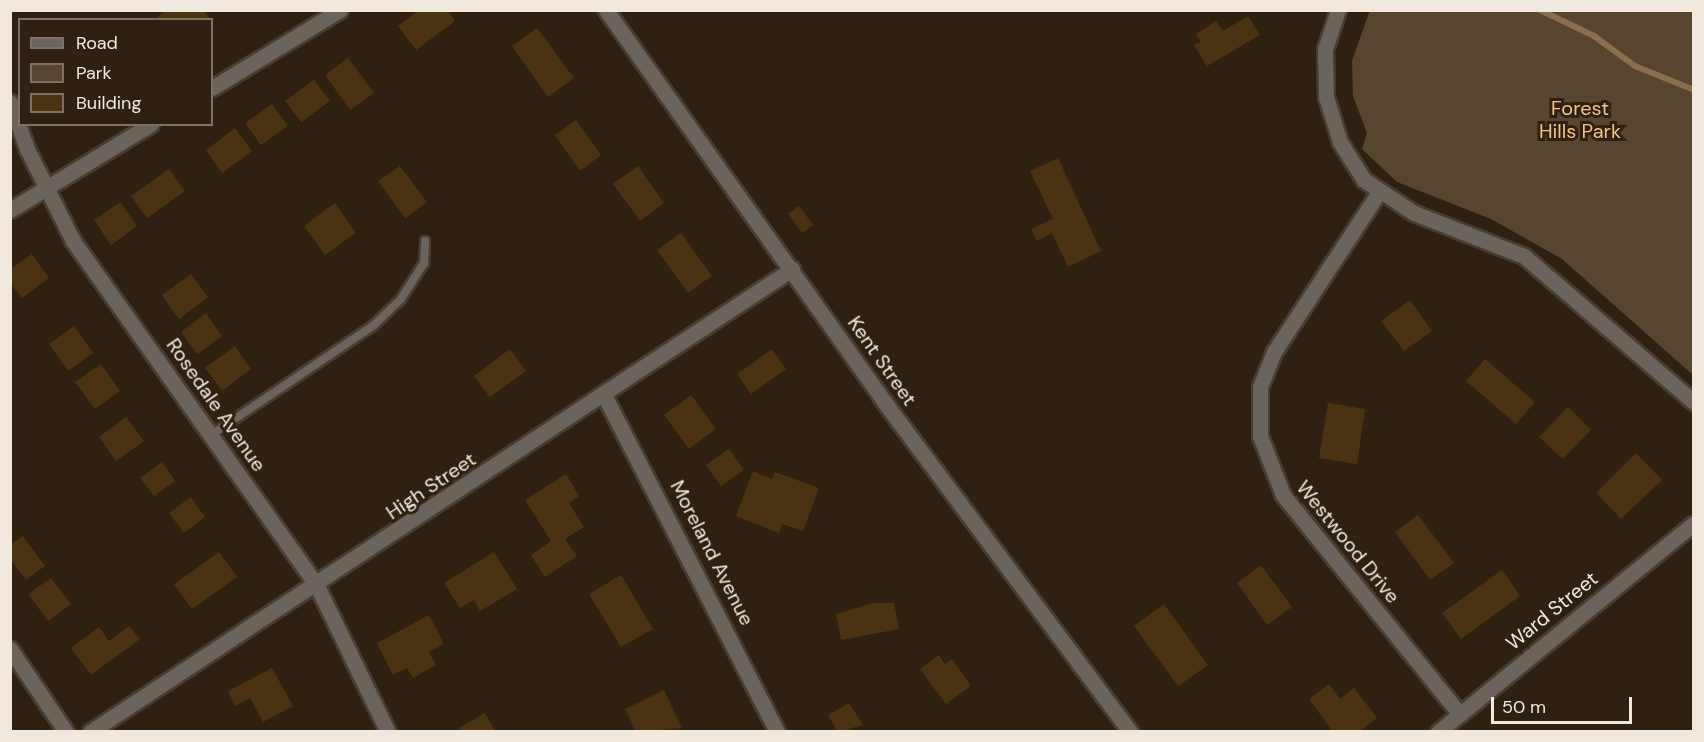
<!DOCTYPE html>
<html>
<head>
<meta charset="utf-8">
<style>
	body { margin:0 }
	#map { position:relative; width:1704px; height:742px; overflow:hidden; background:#2e2111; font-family:"DM Sans",sans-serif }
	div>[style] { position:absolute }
	.green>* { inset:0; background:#57452f }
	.stream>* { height:6px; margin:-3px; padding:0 3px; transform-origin:3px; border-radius:3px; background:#896f4e }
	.building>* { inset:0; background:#4a3313 }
	.roads { filter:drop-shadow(2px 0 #493d2e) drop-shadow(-2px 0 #493d2e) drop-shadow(0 2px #493d2e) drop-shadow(0 -2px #493d2e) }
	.service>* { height:8px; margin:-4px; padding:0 4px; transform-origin:4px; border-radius:4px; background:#6b645c }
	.minor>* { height:15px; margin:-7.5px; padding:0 7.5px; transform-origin:7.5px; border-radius:7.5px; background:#6b645c }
	.tertiary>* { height:15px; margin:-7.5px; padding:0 7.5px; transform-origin:7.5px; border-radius:7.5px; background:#6b645c }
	span { translate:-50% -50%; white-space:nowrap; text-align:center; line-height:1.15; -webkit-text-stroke:6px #2e2111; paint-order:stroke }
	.park-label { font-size:20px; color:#f0c38c }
	.street-label { font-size:20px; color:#f1e8de }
	.frame { position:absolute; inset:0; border:12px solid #f1e8de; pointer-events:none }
	.legend { position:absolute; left:18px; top:18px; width:195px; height:108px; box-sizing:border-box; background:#2e2111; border:2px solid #7c7163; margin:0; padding:8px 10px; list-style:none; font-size:18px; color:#f1e8de }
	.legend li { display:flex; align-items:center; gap:12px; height:30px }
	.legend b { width:30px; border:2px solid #7c7163 }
	.scale { position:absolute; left:1491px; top:697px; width:141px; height:27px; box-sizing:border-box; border:3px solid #f1e8de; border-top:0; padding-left:8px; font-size:18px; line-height:21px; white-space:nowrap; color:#f1e8de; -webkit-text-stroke:4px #2e2111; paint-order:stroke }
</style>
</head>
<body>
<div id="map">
	<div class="green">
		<div style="clip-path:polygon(1370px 10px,1693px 11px,1693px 375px,1562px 259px,1491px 219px,1397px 182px,1362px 149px,1367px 133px,1353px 96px,1352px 61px)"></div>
	</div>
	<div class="stream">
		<div style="left:1540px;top:10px;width:60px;rotate:25.7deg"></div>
		<div style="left:1594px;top:36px;width:51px;rotate:36.2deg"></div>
		<div style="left:1635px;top:66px;width:64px;rotate:22.1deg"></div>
	</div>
	<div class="building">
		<div style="clip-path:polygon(167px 10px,204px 10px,210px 20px,153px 20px)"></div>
		<div style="clip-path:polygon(419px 10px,448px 10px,455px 21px,416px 50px,398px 26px)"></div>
		<div style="clip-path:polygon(1248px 16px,1260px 35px,1207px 66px,1194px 45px,1201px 42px,1196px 34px,1216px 21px,1223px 31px)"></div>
		<div style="clip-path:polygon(537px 28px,574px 78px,548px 97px,512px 46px)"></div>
		<div style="clip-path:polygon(348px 58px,374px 93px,350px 110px,325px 75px)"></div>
		<div style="clip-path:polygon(314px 80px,330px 101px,301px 122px,285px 101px)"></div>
		<div style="clip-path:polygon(272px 104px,288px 126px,261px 145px,245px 123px)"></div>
		<div style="clip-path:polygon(576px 120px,601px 155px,580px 171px,555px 135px)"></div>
		<div style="clip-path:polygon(235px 128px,252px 151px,222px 173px,206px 150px)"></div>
		<div style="clip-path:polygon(1058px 158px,1101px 251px,1068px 267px,1052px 233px,1037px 241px,1031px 229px,1053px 219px,1030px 171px)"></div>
		<div style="clip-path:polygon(400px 166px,427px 202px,405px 218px,378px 181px)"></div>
		<div style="clip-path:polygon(638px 166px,664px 203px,640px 221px,613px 184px)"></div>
		<div style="clip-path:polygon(169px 169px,185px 191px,147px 218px,131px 196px)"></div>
		<div style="clip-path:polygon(120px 202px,137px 226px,111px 245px,94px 220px)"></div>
		<div style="clip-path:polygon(335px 203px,356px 233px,325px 255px,304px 226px)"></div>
		<div style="clip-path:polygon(799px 206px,813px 225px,802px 233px,788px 214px)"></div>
		<div style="clip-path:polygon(681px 233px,712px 276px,688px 293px,657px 250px)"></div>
		<div style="clip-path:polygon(32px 254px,49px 278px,22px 298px,10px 283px,10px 269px)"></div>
		<div style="clip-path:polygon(191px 274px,208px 297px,179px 319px,162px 295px)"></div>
		<div style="clip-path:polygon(1410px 300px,1432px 331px,1404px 351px,1381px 321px)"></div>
		<div style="clip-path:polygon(206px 313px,222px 336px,197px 354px,181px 332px)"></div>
		<div style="clip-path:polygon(74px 326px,93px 353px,68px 371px,49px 344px)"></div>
		<div style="clip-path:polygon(235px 346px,251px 369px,222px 391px,205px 368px)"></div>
		<div style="clip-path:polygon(510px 349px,526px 371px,490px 397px,474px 376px)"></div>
		<div style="clip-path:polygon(772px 349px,786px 369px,751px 394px,737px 374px)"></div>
		<div style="clip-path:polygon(1485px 359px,1535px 402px,1516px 424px,1466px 381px)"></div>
		<div style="clip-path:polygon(101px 364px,120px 391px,95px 409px,75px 382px)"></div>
		<div style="clip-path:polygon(691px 395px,716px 429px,689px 449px,664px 415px)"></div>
		<div style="clip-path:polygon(1328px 403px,1365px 409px,1357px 464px,1319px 458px)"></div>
		<div style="clip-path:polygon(1568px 407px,1591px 430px,1563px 459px,1539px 437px)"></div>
		<div style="clip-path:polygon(126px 417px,144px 441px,116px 461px,99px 437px)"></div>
		<div style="clip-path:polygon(729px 449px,744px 470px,721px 486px,706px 465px)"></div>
		<div style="clip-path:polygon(1636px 453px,1662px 480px,1621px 519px,1596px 493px)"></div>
		<div style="clip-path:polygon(162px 462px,175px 481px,154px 496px,140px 478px)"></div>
		<div style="clip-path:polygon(753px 471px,772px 479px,775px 472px,819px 488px,803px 531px,782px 524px,779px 533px,736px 516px)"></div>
		<div style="clip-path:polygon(566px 474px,579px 496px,569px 503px,584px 527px,565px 539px,577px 556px,545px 577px,531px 555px,551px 541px,525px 500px)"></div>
		<div style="clip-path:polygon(191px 497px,205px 517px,184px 533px,169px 513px)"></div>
		<div style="clip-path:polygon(1418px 515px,1454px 563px,1430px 580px,1395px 532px)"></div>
		<div style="clip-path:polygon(23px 536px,45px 566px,26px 580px,10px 559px,10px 545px)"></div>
		<div style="clip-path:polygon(219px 552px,237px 577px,192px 609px,174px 584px)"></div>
		<div style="clip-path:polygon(494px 552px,517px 589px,480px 611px,474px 600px,460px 608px,444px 583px)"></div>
		<div style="clip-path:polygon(1261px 565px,1292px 607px,1267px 625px,1237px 583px)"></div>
		<div style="clip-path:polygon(1502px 570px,1520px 596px,1461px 639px,1442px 613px)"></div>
		<div style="clip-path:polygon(621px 575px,653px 629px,621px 647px,589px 594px)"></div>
		<div style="clip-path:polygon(51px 578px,71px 604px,48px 621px,28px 594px)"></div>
		<div style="clip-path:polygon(873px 603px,894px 603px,899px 629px,841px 640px,836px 614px)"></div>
		<div style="clip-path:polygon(1164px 604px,1208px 665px,1178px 686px,1134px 626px)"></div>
		<div style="clip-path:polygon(429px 615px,444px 644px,429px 652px,436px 665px,413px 678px,407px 668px,393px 675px,377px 643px)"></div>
		<div style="clip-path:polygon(129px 626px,140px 639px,91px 675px,71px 648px,99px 627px,109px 641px)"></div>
		<div style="clip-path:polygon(939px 655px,945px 664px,952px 659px,971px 686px,946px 704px,920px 669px)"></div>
		<div style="clip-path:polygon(272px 668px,293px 706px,263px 722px,250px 698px,235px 706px,228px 691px)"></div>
		<div style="clip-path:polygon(1329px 684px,1340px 699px,1354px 688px,1377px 718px,1359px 732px,1333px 732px,1309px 699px)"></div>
		<div style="clip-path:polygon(664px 690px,682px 728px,636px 732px,625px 709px)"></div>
		<div style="clip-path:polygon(849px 703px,863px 725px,838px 732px,828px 715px)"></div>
		<div style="clip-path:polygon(485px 713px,496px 732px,461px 732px,459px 728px)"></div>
	</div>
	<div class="roads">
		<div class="service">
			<div style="left:211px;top:435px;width:197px;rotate:-34deg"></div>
			<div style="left:374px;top:325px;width:37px;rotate:-44deg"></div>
			<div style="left:401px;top:299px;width:43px;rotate:-57.4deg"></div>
			<div style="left:424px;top:263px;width:22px;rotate:-87deg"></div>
		</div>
		<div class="minor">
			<div style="left:1338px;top:10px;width:41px;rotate:108.4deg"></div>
			<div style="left:1325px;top:49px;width:48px;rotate:88.8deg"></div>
			<div style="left:1326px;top:97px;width:47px;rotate:72.7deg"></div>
			<div style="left:1340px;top:142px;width:45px;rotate:57.7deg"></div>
			<div style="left:1364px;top:180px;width:60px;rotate:33.4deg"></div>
			<div style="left:1414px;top:213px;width:118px;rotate:21.4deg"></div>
			<div style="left:1524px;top:256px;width:224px;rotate:40.7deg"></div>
			<div style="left:212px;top:88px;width:150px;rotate:-31.4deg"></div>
			<div style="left:10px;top:102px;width:50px;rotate:70.1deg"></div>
			<div style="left:27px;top:149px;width:103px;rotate:63.4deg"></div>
			<div style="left:73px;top:241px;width:423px;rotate:54.7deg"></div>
			<div style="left:317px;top:586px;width:162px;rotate:64.1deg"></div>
			<div style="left:1379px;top:192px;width:191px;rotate:123.3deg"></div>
			<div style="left:1274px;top:352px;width:38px;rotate:112deg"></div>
			<div style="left:1260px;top:387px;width:49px;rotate:90deg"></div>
			<div style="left:1260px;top:436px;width:63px;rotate:68.7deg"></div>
			<div style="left:1283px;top:495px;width:282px;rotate:51.1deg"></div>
			<div style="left:10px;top:210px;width:165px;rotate:-31.4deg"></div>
			<div style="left:604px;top:395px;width:379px;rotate:62.8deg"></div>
			<div style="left:10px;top:649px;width:100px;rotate:56deg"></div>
			<div style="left:90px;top:732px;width:841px;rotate:-33.41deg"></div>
			<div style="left:1438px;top:732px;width:330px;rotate:-39.2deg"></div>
		</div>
		<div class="tertiary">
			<div style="left:606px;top:10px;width:482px;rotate:54.6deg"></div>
			<div style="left:885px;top:403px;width:410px;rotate:53.3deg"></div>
		</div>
	</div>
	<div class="park-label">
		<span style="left:1580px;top:120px">Forest<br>Hills Park</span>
	</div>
	<div class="street-label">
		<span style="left:882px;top:361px;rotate:55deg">Kent Street</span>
		<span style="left:216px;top:405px;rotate:55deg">Rosedale Avenue</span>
		<span style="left:431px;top:486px;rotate:-34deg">High Street</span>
		<span style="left:1348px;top:542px;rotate:51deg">Westwood Drive</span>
		<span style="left:712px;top:553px;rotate:63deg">Moreland Avenue</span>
		<span style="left:1552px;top:611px;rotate:-39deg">Ward Street</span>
	</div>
	<div class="frame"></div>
	<ul class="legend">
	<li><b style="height:8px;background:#6b645c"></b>Road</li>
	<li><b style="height:16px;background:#57452f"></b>Park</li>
	<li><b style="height:16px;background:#4a3313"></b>Building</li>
	</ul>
	<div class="scale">50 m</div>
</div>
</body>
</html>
